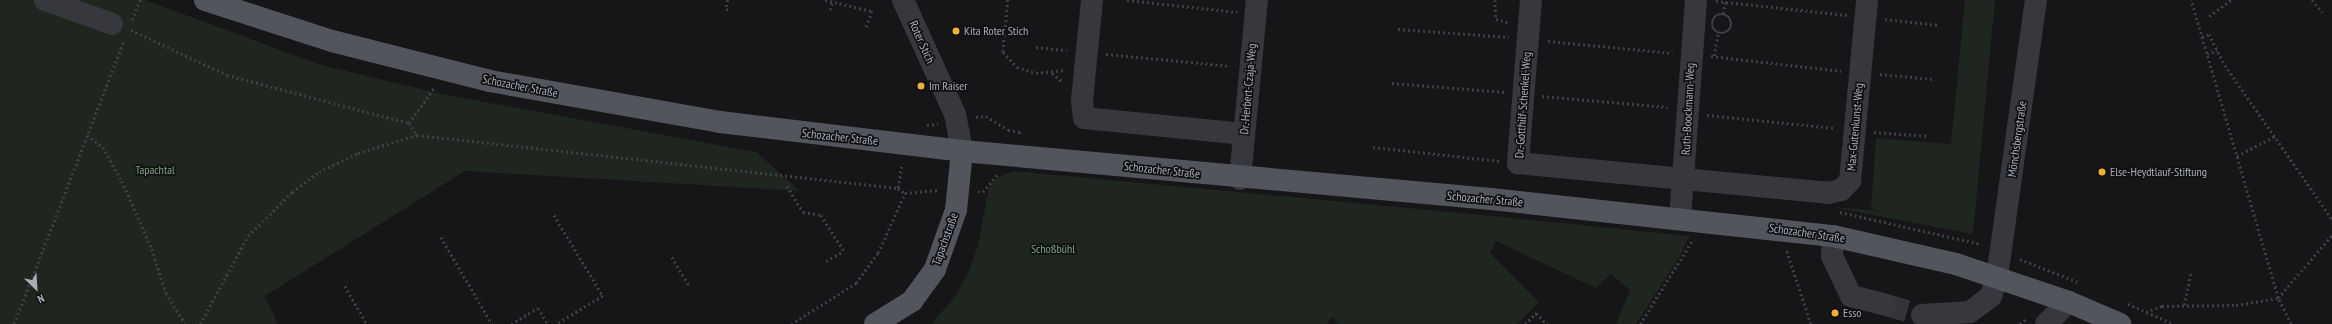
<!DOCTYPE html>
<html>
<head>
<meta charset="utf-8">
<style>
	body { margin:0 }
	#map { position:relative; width:2332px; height:324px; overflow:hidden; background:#161618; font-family:"PT Sans Narrow",sans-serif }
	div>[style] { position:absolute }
	.green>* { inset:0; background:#1e261f }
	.minor-tunnel>* { height:22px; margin-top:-11px; transform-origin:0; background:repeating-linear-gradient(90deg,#333438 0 22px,transparent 0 33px) }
	.path>* { height:2.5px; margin-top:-1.25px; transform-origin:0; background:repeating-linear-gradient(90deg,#3d3f44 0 2px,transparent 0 5px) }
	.path>.ring { margin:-1.25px; padding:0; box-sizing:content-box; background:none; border:2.5px solid #3d3f44; border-radius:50% }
	.minor>* { height:22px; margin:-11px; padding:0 11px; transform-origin:11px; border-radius:11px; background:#37383d }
	.major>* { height:22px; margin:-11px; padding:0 11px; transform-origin:11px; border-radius:11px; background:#53555c }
	.dots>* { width:11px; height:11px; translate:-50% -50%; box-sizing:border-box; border:2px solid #111113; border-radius:50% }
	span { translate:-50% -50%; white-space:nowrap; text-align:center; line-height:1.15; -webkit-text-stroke:3.5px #111113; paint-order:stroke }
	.poi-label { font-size:12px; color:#a8adb8 }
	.left { translate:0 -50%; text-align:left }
	.street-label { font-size:12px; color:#a8adb8 }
	.park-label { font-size:12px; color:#7fa381 }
	.north { position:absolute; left:16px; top:268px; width:40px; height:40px; -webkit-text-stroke:3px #111113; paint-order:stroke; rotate:155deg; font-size:11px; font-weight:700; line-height:16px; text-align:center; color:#a8adb8 }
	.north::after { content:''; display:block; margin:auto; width:14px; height:18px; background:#a8adb8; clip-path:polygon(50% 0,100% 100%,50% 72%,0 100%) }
</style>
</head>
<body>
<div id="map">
	<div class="green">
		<div style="clip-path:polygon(0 0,145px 0,318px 64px,441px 94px,756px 152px,800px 191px,465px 171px,265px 296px,278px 324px,0 324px)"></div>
		<div style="clip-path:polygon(1965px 0,1995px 0,1973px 234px,1832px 207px,1881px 211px,1871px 209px,1876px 138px,1951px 144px)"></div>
		<div style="clip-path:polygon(1014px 171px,1492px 216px,1689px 236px,1680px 256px,1636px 324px,1616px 324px,1630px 290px,1611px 274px,1596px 288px,1496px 241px,1490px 253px,1539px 302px,1517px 324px,1339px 324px,1333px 317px,1326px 324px,931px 324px,954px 298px,968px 273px,978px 246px,989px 186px,996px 178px)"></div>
	</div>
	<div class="minor-tunnel">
		<div style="left:1886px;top:305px;width:37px;rotate:16deg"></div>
	</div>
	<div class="path">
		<div style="left:728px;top:0;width:9px;rotate:103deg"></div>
		<div style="left:726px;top:9px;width:3px;rotate:18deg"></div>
		<div style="left:825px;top:0;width:48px;rotate:13.2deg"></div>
		<div style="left:872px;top:11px;width:18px;rotate:109deg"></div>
		<div style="left:1008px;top:0;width:52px;rotate:95.5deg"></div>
		<div style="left:1003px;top:52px;width:21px;rotate:47deg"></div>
		<div style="left:1017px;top:67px;width:20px;rotate:18deg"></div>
		<div style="left:1036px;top:73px;width:29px;rotate:-6deg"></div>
		<div style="left:1127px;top:0;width:111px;rotate:6.2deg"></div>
		<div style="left:1495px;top:0;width:19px;rotate:87deg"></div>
		<div style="left:1496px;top:19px;width:15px;rotate:16deg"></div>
		<div style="left:2312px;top:0;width:16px;rotate:50deg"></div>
		<div style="left:1716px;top:1px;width:132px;rotate:6.1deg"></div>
		<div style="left:830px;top:10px;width:10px;rotate:-73deg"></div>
		<div style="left:1723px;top:14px;width:12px;rotate:-81deg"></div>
		<div class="ring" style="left:1712px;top:14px;width:17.5px;height:17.5px"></div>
		<div style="left:2209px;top:16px;width:27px;rotate:-36deg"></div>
		<div style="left:1885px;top:19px;width:53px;rotate:6.5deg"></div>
		<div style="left:132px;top:20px;width:22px;rotate:-68deg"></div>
		<div style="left:1398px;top:29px;width:111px;rotate:4.1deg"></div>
		<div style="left:131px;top:30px;width:106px;rotate:25.1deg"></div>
		<div style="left:227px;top:75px;width:188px;rotate:14.8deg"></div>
		<div style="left:409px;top:123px;width:14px;rotate:56deg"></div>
		<div style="left:2202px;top:37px;width:8px;rotate:-23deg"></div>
		<div style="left:2209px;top:34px;width:35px;rotate:63deg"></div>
		<div style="left:2225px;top:65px;width:188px;rotate:55.2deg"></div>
		<div style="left:1548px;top:41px;width:125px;rotate:5.5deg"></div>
		<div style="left:1036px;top:47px;width:31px;rotate:6deg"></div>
		<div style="left:1106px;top:54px;width:125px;rotate:5.5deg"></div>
		<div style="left:2207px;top:54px;width:11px;rotate:-22deg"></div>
		<div style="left:1711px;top:56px;width:131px;rotate:6.6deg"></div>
		<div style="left:1714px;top:56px;width:22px;rotate:-80deg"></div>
		<div style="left:1052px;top:73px;width:14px;rotate:39deg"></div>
		<div style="left:1880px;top:74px;width:52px;rotate:5.5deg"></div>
		<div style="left:1392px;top:83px;width:113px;rotate:4.6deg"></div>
		<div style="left:1542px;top:96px;width:126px;rotate:5deg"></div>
		<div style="left:1707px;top:115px;width:129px;rotate:5.8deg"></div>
		<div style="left:976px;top:117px;width:10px;rotate:-6deg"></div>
		<div style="left:986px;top:116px;width:26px;rotate:32deg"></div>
		<div style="left:1008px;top:130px;width:12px;rotate:9deg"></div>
		<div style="left:1020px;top:132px;width:4px;rotate:90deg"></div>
		<div style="left:409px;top:123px;width:43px;rotate:-54.5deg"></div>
		<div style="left:927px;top:125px;width:11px;rotate:-5deg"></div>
		<div style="left:1874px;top:132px;width:55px;rotate:4.2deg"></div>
		<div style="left:87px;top:135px;width:20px;rotate:37deg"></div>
		<div style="left:103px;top:147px;width:39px;rotate:61deg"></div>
		<div style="left:122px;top:181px;width:74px;rotate:66.2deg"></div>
		<div style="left:152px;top:249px;width:46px;rotate:72.3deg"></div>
		<div style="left:166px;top:293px;width:36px;rotate:58deg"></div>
		<div style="left:1373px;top:147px;width:127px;rotate:6.3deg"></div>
		<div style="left:2237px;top:156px;width:43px;rotate:-27.8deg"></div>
		<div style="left:787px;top:186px;width:31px;rotate:58deg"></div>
		<div style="left:803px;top:212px;width:18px;rotate:9deg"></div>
		<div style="left:821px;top:215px;width:43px;rotate:57.4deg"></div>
		<div style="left:898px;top:188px;width:25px;rotate:-81deg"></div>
		<div style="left:978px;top:192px;width:5px"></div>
		<div style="left:983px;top:192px;width:22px;rotate:-51deg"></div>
		<div style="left:1840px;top:212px;width:145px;rotate:12.8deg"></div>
		<div style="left:554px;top:215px;width:95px;rotate:58.8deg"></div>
		<div style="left:603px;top:296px;width:54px;rotate:148.7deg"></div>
		<div style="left:441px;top:237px;width:101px;rotate:59.6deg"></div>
		<div style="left:1787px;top:251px;width:77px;rotate:71.8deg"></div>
		<div style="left:672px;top:257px;width:33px;rotate:59deg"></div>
		<div style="left:2020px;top:259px;width:62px;rotate:21.6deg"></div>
		<div style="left:826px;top:261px;width:18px;rotate:-29deg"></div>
		<div style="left:345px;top:286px;width:44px;rotate:59.9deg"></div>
		<div style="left:2128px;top:304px;width:50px;rotate:23.5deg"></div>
		<div style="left:2184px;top:305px;width:34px;rotate:-78deg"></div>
		<div style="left:2146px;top:312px;width:17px;rotate:-21deg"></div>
		<div style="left:2162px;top:306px;width:74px;rotate:-0.8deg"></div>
		<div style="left:2236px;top:305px;width:43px;rotate:-9.5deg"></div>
		<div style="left:2278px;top:298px;width:310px;rotate:-106.3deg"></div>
		<div style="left:14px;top:324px;width:304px;rotate:-68.8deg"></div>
		<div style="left:200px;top:324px;width:100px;rotate:-61.4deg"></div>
		<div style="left:248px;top:236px;width:62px;rotate:-45deg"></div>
		<div style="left:292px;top:192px;width:34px;rotate:-37deg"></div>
		<div style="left:319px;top:172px;width:43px;rotate:-26deg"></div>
		<div style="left:358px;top:153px;width:62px;rotate:-17deg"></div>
		<div style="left:417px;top:135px;width:484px;rotate:6.3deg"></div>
		<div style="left:898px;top:188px;width:9px;rotate:36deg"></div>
		<div style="left:905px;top:193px;width:34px;rotate:-5deg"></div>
		<div style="left:511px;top:324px;width:31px;rotate:-31deg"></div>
		<div style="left:538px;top:308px;width:19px;rotate:58deg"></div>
		<div style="left:791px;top:324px;width:77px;rotate:-32.2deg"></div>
		<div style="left:856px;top:283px;width:37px;rotate:-54deg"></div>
		<div style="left:878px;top:253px;width:66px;rotate:-65.8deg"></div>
		<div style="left:1525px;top:324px;width:16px;rotate:-45deg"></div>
		<div style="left:1536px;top:313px;width:16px;rotate:45deg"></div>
		<div style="left:1640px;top:324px;width:98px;rotate:-57.9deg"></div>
		<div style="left:2020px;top:324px;width:8px;rotate:-40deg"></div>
		<div style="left:2291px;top:324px;width:29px;rotate:-117deg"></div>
		<div style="left:2278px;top:298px;width:83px;rotate:-49.4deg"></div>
	</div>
	<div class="minor">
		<div style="left:45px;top:0;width:71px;rotate:19.7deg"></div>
		<div style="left:903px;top:0;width:125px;rotate:65.5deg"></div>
		<div style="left:955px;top:114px;width:38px;rotate:79deg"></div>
		<div style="left:1092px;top:0;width:100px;rotate:95.7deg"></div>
		<div style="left:1082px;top:100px;width:18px;rotate:84deg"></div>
		<div style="left:1084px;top:118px;width:161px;rotate:5.7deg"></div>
		<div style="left:1531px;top:0;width:164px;rotate:94.6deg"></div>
		<div style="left:1518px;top:163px;width:311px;rotate:5.5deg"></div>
		<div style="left:1828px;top:193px;width:13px;rotate:-13deg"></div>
		<div style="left:1841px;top:190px;width:13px;rotate:-45deg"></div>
		<div style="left:1850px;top:181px;width:182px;rotate:-84.6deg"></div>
		<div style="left:1240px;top:179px;width:180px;rotate:-84.6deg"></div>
		<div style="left:1680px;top:218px;width:219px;rotate:-85.8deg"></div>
		<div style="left:1833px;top:236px;width:20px;rotate:93deg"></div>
		<div style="left:1832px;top:256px;width:44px;rotate:64.6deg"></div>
		<div style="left:1851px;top:296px;width:36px;rotate:14deg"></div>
		<div style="left:1922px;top:315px;width:48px;rotate:-3.6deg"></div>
		<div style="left:1970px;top:312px;width:26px;rotate:-37deg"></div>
		<div style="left:1991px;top:296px;width:20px;rotate:-72deg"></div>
		<div style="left:1997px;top:277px;width:280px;rotate:-82deg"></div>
		<div style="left:2046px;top:324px;width:32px;rotate:-44deg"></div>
	</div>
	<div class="major">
		<div style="left:205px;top:0;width:133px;rotate:17.9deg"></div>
		<div style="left:332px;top:41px;width:163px;rotate:14.2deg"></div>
		<div style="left:490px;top:81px;width:234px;rotate:10.1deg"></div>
		<div style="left:720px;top:122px;width:244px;rotate:6.8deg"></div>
		<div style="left:962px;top:151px;width:531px;rotate:5.18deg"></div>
		<div style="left:1491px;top:199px;width:344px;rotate:6.2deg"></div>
		<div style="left:1833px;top:236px;width:126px;rotate:12.8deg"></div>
		<div style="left:1956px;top:264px;width:119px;rotate:18.6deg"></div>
		<div style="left:2069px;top:302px;width:56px;rotate:23.3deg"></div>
		<div style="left:875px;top:324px;width:44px;rotate:-31.9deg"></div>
		<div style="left:912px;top:301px;width:39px;rotate:-54deg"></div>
		<div style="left:935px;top:269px;width:63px;rotate:-70.4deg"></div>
		<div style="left:956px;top:210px;width:59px;rotate:-84.2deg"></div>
	</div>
	<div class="dots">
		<div style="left:956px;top:31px;background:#f2b134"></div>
		<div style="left:921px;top:86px;background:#f2b134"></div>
		<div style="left:2102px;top:172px;background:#f2b134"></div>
		<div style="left:1835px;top:313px;background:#f2b134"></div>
	</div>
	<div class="poi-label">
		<span class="left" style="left:964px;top:31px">Kita Roter Stich</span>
		<span class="left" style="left:929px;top:86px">Im Raiser</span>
		<span class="left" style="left:2110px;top:172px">Else-Heydtlauf-Stiftung</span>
		<span class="left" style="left:1843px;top:313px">Esso</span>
	</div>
	<div class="street-label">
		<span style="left:922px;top:42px;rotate:66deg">Roter Stich</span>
		<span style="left:520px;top:86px;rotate:11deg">Schozacher Straße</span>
		<span style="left:1248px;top:89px;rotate:-85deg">Dr.-Herbert-Czaja-Weg</span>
		<span style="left:1523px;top:105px;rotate:-86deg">Dr.-Gotthilf-Schenkel-Weg</span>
		<span style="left:1688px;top:109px;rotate:-87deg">Ruth-Boockmann-Weg</span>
		<span style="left:1855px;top:127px;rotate:-85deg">Max-Gutenkunst-Weg</span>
		<span style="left:840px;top:137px;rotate:6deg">Schozacher Straße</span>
		<span style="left:2017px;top:139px;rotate:-82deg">Mönchsbergstraße</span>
		<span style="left:1162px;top:170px;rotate:6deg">Schozacher Straße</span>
		<span style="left:1485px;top:199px;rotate:5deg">Schozacher Straße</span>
		<span style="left:1807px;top:233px;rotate:8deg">Schozacher Straße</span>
		<span style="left:945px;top:239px;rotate:-70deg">Tapachstraße</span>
	</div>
	<div class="park-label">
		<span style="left:155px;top:170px">Tapachtal</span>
		<span style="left:1053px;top:249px">Schoßbühl</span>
	</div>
	<div class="north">N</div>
</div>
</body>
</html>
